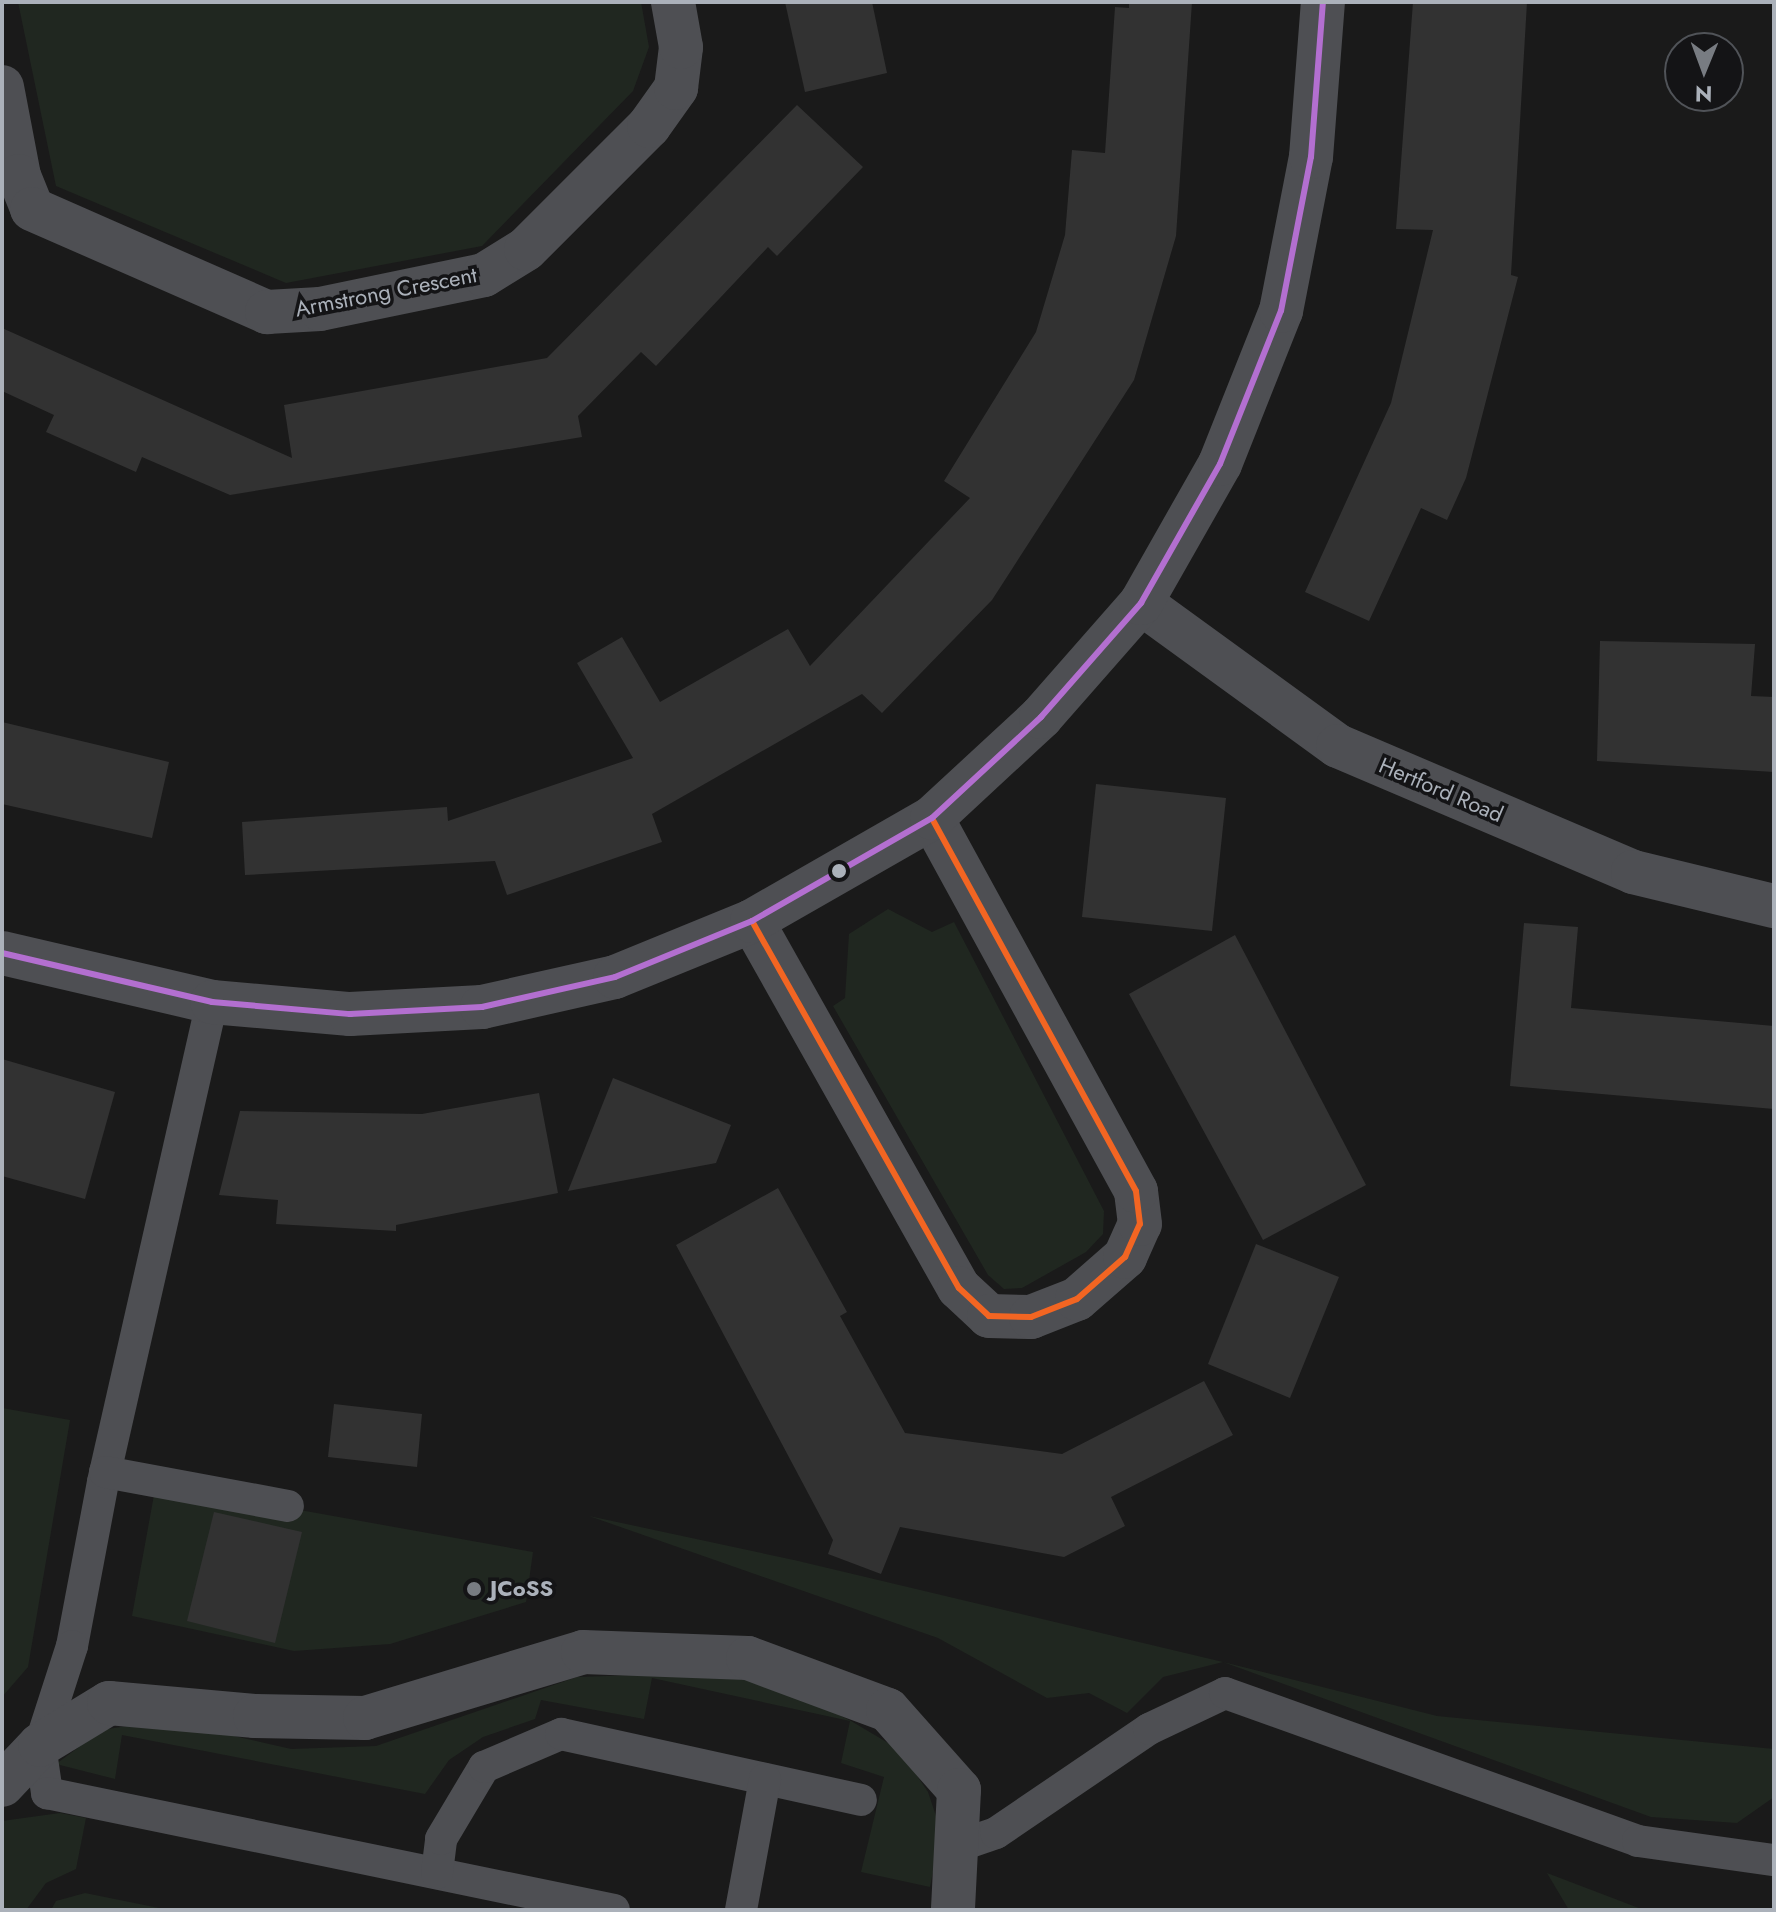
<!DOCTYPE html>
<html>
<head>
<meta charset="utf-8">
<style>
	body { margin:0 }
	#map { position:relative; width:1776px; height:1912px; overflow:hidden; background:#1a1a1a; font-family:Jost,sans-serif }
	div>[style] { position:absolute }
	.green>* { inset:0; background:#202720 }
	.building>* { inset:0; background:#323232 }
	.lane>* { height:32px; margin:-16px; padding:0 16px; transform-origin:16px; border-radius:16px; background:#4e4f53 }
	.street>* { height:44px; margin:-22px; padding:0 22px; transform-origin:22px; border-radius:22px; background:#4e4f53 }
	.bus-1>* { height:6px; margin:-3px; padding:0 3px; transform-origin:3px; border-radius:3px; background:#f26522 }
	.bus-2>* { height:6px; margin:-3px; padding:0 3px; transform-origin:3px; border-radius:3px; background:#b36fd0 }
	.dots>* { width:22px; height:22px; translate:-50% -50%; box-sizing:border-box; border:4px solid #141416; border-radius:50% }
	span { translate:-50% -50%; white-space:nowrap; text-align:center; line-height:1.15; -webkit-text-stroke:7px #141416; paint-order:stroke }
	.street-label { font-size:22px; color:#abb1ba }
	.poi-label { font-size:22px; color:#abb1ba; font-weight:700 }
	.left { translate:0 -50%; text-align:left }
	.frame { position:absolute; inset:0; border:4px solid #abb1ba; pointer-events:none }
	.north { position:absolute; left:1664px; top:32px; width:80px; height:80px; box-sizing:border-box; background:#141416; border:2px solid #505358; border-radius:50%; rotate:181deg; font-size:22px; font-weight:700; line-height:32px; text-align:center; color:#abb1ba }
	.north::after { content:''; display:block; margin:auto; width:28px; height:36px; background:#787c82; clip-path:polygon(50% 0,100% 100%,50% 72%,0 100%) }
</style>
</head>
<body>
<div id="map">
	<div class="green">
		<div style="clip-path:polygon(18px 2px,641px 2px,649px 47px,633px 91px,482px 246px,286px 283px,56px 186px)"></div>
		<div style="clip-path:polygon(888px 909px,932px 932px,954px 922px,1104px 1211px,1103px 1234px,1086px 1252px,1022px 1288px,1004px 1289px,988px 1275px,833px 1006px,845px 998px,849px 934px)"></div>
		<div style="clip-path:polygon(2px 1408px,70px 1420px,28px 1667px,2px 1697px)"></div>
		<div style="clip-path:polygon(156px 1484px,533px 1552px,526px 1602px,390px 1644px,294px 1651px,132px 1616px)"></div>
		<div style="clip-path:polygon(589px 1516px,794px 1560px,1223px 1662px,1437px 1716px,1774px 1749px,1774px 1797px,1737px 1823px,1651px 1817px,1223px 1662px,1163px 1677px,1127px 1713px,1089px 1693px,1047px 1698px,938px 1638px)"></div>
		<div style="clip-path:polygon(729px 1672px,794px 1692px,851px 1721px,900px 1750px,928px 1792px,941px 1831px,930px 1887px,861px 1872px,884px 1777px,841px 1763px,850px 1721px,652px 1678px,644px 1719px,541px 1700px,535px 1719px,483px 1737px,449px 1760px,425px 1794px,122px 1735px,115px 1779px,56px 1764px,102px 1730px,164px 1720px,291px 1749px,376px 1746px,577px 1677px)"></div>
		<div style="clip-path:polygon(60px 1813px,86px 1818px,76px 1869px,46px 1883px,26px 1910px,2px 1910px,2px 1821px)"></div>
		<div style="clip-path:polygon(1547px 1873px,1644px 1910px,1569px 1910px)"></div>
		<div style="clip-path:polygon(85px 1893px,169px 1910px,51px 1910px,56px 1901px)"></div>
	</div>
	<div class="building">
		<div style="clip-path:polygon(785px 2px,872px 2px,887px 73px,805px 92px)"></div>
		<div style="clip-path:polygon(1129px 2px,1192px 2px,1176px 236px,1134px 380px,992px 600px,882px 713px,862px 694px,652px 814px,662px 842px,507px 895px,495px 861px,245px 875px,242px 822px,447px 807px,448px 821px,633px 758px,577px 663px,622px 637px,660px 702px,788px 629px,810px 666px,970px 498px,944px 481px,1036px 332px,1065px 235px,1072px 150px,1105px 153px,1115px 7px,1129px 8px)"></div>
		<div style="clip-path:polygon(1413px 2px,1527px 2px,1511px 275px,1518px 277px,1466px 478px,1447px 520px,1421px 508px,1369px 621px,1305px 592px,1391px 403px,1433px 230px,1396px 229px)"></div>
		<div style="clip-path:polygon(797px 105px,863px 167px,777px 256px,768px 247px,656px 366px,641px 352px,578px 416px,582px 437px,230px 495px,142px 457px,136px 472px,46px 432px,54px 415px,2px 391px,2px 328px,292px 458px,284px 405px,547px 358px)"></div>
		<div style="clip-path:polygon(1600px 641px,1755px 644px,1751px 696px,1774px 697px,1774px 772px,1597px 761px)"></div>
		<div style="clip-path:polygon(2px 722px,169px 762px,152px 838px,2px 804px)"></div>
		<div style="clip-path:polygon(1096px 784px,1226px 798px,1212px 931px,1082px 917px)"></div>
		<div style="clip-path:polygon(1524px 923px,1578px 927px,1571px 1008px,1774px 1026px,1774px 1109px,1510px 1086px)"></div>
		<div style="clip-path:polygon(1235px 935px,1366px 1185px,1263px 1240px,1129px 994px)"></div>
		<div style="clip-path:polygon(2px 1059px,115px 1092px,85px 1199px,2px 1176px)"></div>
		<div style="clip-path:polygon(613px 1078px,731px 1125px,716px 1163px,568px 1191px)"></div>
		<div style="clip-path:polygon(539px 1093px,558px 1193px,396px 1225px,396px 1231px,276px 1224px,278px 1200px,219px 1195px,240px 1111px,422px 1114px)"></div>
		<div style="clip-path:polygon(778px 1188px,847px 1312px,840px 1316px,905px 1433px,1062px 1454px,1204px 1381px,1233px 1435px,1111px 1497px,1125px 1526px,1064px 1557px,900px 1527px,881px 1574px,828px 1554px,833px 1540px,676px 1245px)"></div>
		<div style="clip-path:polygon(1256px 1244px,1339px 1277px,1290px 1398px,1208px 1364px)"></div>
		<div style="clip-path:polygon(334px 1404px,422px 1414px,417px 1467px,328px 1457px)"></div>
		<div style="clip-path:polygon(214px 1512px,302px 1532px,275px 1643px,187px 1621px)"></div>
	</div>
	<div class="lane">
		<div style="left:212px;top:1002px;width:492px;rotate:102.8deg"></div>
		<div style="left:103px;top:1482px;width:167px;rotate:100.7deg"></div>
		<div style="left:72px;top:1646px;width:104px;rotate:107.9deg"></div>
		<div style="left:40px;top:1745px;width:49px;rotate:81.7deg"></div>
		<div style="left:47px;top:1793px;width:579px;rotate:11.66deg"></div>
		<div style="left:105px;top:1472px;width:186px;rotate:10.5deg"></div>
		<div style="left:958px;top:1846px;width:40px;rotate:-18.9deg"></div>
		<div style="left:996px;top:1833px;width:185px;rotate:-34.2deg"></div>
		<div style="left:1149px;top:1729px;width:84px;rotate:-25.3deg"></div>
		<div style="left:1225px;top:1693px;width:439px;rotate:19.7deg"></div>
		<div style="left:1638px;top:1841px;width:137px;rotate:8deg"></div>
		<div style="left:437px;top:1873px;width:34px;rotate:-83deg"></div>
		<div style="left:441px;top:1839px;width:84px;rotate:-59.2deg"></div>
		<div style="left:484px;top:1767px;width:84px;rotate:-23.2deg"></div>
		<div style="left:561px;top:1734px;width:307px;rotate:12.4deg"></div>
		<div style="left:741px;top:1910px;width:133px;rotate:-79.6deg"></div>
	</div>
	<div class="street">
		<div style="left:2px;top:87px;width:91px;rotate:79.2deg"></div>
		<div style="left:19px;top:176px;width:35px;rotate:68deg"></div>
		<div style="left:32px;top:209px;width:257px;rotate:23.7deg"></div>
		<div style="left:267px;top:312px;width:53px;rotate:-3.2deg"></div>
		<div style="left:320px;top:309px;width:167px;rotate:-11.7deg"></div>
		<div style="left:484px;top:275px;width:49px;rotate:-31.8deg"></div>
		<div style="left:526px;top:249px;width:174px;rotate:-45deg"></div>
		<div style="left:649px;top:126px;width:47px;rotate:-54.6deg"></div>
		<div style="left:676px;top:88px;width:41px;rotate:-83deg"></div>
		<div style="left:681px;top:47px;width:46px;rotate:-100.1deg"></div>
		<div style="left:1141px;top:603px;width:243px;rotate:36deg"></div>
		<div style="left:1338px;top:746px;width:321px;rotate:23.1deg"></div>
		<div style="left:1633px;top:872px;width:145px;rotate:13.6deg"></div>
		<div style="left:752px;top:921px;width:421px;rotate:60.6deg"></div>
		<div style="left:959px;top:1288px;width:41px;rotate:43deg"></div>
		<div style="left:989px;top:1316px;width:42px;rotate:1.4deg"></div>
		<div style="left:1031px;top:1317px;width:49px;rotate:-21.4deg"></div>
		<div style="left:1077px;top:1299px;width:64px;rotate:-41.2deg"></div>
		<div style="left:1125px;top:1257px;width:36px;rotate:-66deg"></div>
		<div style="left:1140px;top:1224px;width:33px;rotate:-97deg"></div>
		<div style="left:1136px;top:1191px;width:425px;rotate:-118.7deg"></div>
		<div style="left:2px;top:953px;width:216px;rotate:13.1deg"></div>
		<div style="left:212px;top:1002px;width:139px;rotate:5deg"></div>
		<div style="left:350px;top:1014px;width:132px;rotate:-3deg"></div>
		<div style="left:482px;top:1007px;width:136px;rotate:-12.7deg"></div>
		<div style="left:615px;top:977px;width:148px;rotate:-22.2deg"></div>
		<div style="left:752px;top:921px;width:207px;rotate:-29.8deg"></div>
		<div style="left:932px;top:818px;width:149px;rotate:-42.8deg"></div>
		<div style="left:1041px;top:717px;width:152px;rotate:-48.7deg"></div>
		<div style="left:1141px;top:603px;width:160px;rotate:-60.4deg"></div>
		<div style="left:1220px;top:464px;width:165px;rotate:-68.3deg"></div>
		<div style="left:1281px;top:311px;width:157px;rotate:-79deg"></div>
		<div style="left:1311px;top:157px;width:155px;rotate:-85.6deg"></div>
		<div style="left:2px;top:1785px;width:55px;rotate:-46.5deg"></div>
		<div style="left:40px;top:1745px;width:81px;rotate:-31.3deg"></div>
		<div style="left:109px;top:1703px;width:147px;rotate:5.1deg"></div>
		<div style="left:255px;top:1716px;width:110px;rotate:1deg"></div>
		<div style="left:365px;top:1718px;width:228px;rotate:-16.8deg"></div>
		<div style="left:583px;top:1652px;width:165px;rotate:2.1deg"></div>
		<div style="left:748px;top:1658px;width:149px;rotate:20.4deg"></div>
		<div style="left:888px;top:1710px;width:107px;rotate:48.4deg"></div>
		<div style="left:959px;top:1790px;width:120px;rotate:92.9deg"></div>
	</div>
	<div class="bus-1">
		<div style="left:752px;top:921px;width:421px;rotate:60.6deg"></div>
		<div style="left:959px;top:1288px;width:41px;rotate:43deg"></div>
		<div style="left:989px;top:1316px;width:42px;rotate:1.4deg"></div>
		<div style="left:1031px;top:1317px;width:49px;rotate:-21.4deg"></div>
		<div style="left:1077px;top:1299px;width:64px;rotate:-41.2deg"></div>
		<div style="left:1125px;top:1257px;width:36px;rotate:-66deg"></div>
		<div style="left:1140px;top:1224px;width:33px;rotate:-97deg"></div>
		<div style="left:1136px;top:1191px;width:425px;rotate:-118.7deg"></div>
	</div>
	<div class="bus-2">
		<div style="left:2px;top:953px;width:216px;rotate:13.1deg"></div>
		<div style="left:212px;top:1002px;width:139px;rotate:5deg"></div>
		<div style="left:350px;top:1014px;width:132px;rotate:-3deg"></div>
		<div style="left:482px;top:1007px;width:136px;rotate:-12.7deg"></div>
		<div style="left:615px;top:977px;width:148px;rotate:-22.2deg"></div>
		<div style="left:752px;top:921px;width:207px;rotate:-29.8deg"></div>
		<div style="left:932px;top:818px;width:149px;rotate:-42.8deg"></div>
		<div style="left:1041px;top:717px;width:152px;rotate:-48.7deg"></div>
		<div style="left:1141px;top:603px;width:160px;rotate:-60.4deg"></div>
		<div style="left:1220px;top:464px;width:165px;rotate:-68.3deg"></div>
		<div style="left:1281px;top:311px;width:157px;rotate:-79deg"></div>
		<div style="left:1311px;top:157px;width:155px;rotate:-85.6deg"></div>
	</div>
	<div class="dots">
		<div style="left:839px;top:871px;background:#abb1ba"></div>
		<div style="left:474px;top:1589px;background:#787c82"></div>
	</div>
	<div class="street-label">
		<span style="left:386px;top:292px;rotate:-11deg">Armstrong Crescent</span>
		<span style="left:1441px;top:790px;rotate:23deg">Hertford Road</span>
	</div>
	<div class="poi-label">
		<span class="left" style="left:490px;top:1589px">JCoSS</span>
	</div>
	<div class="frame"></div>
	<div class="north">N</div>
</div>
</body>
</html>
